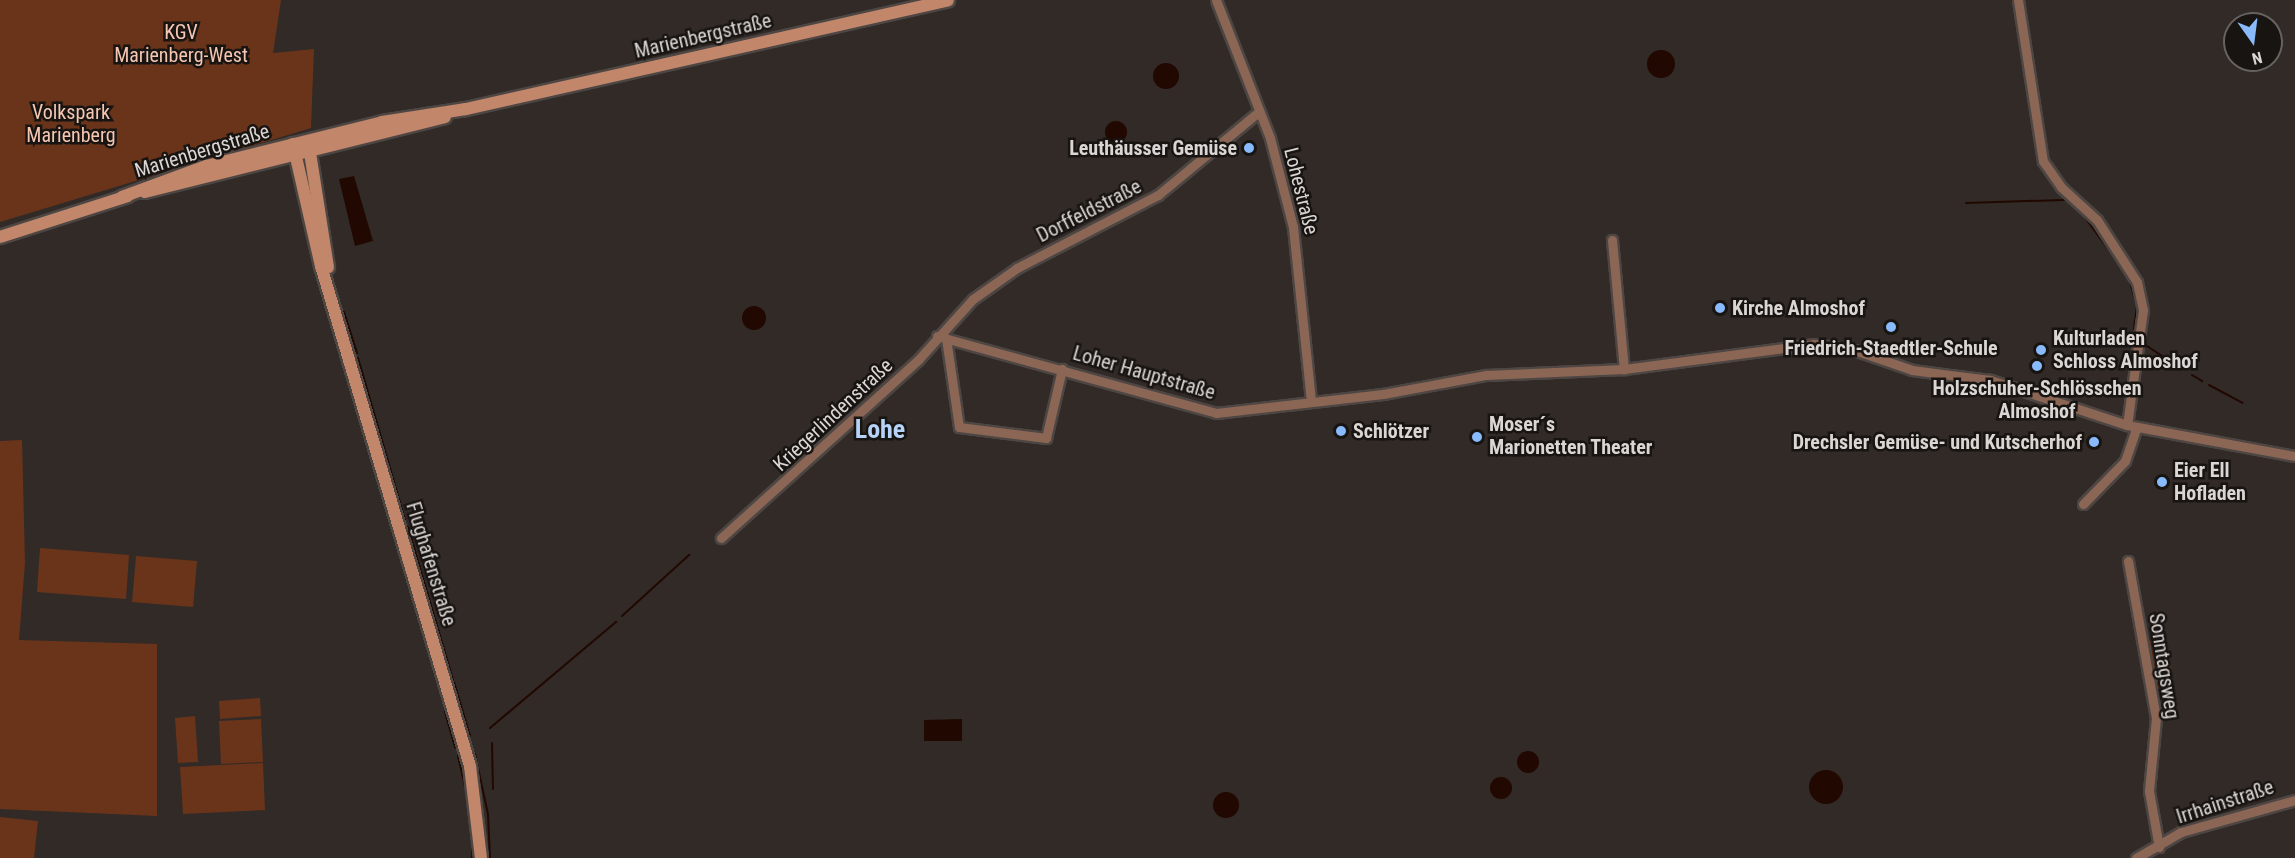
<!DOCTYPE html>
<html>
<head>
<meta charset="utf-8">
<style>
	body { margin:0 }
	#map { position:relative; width:2295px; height:858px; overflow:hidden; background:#322a27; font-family:"Roboto Condensed",sans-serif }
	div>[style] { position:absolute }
	.green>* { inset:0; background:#69341a }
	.water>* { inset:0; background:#210800 }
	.round { border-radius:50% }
	.stream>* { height:2px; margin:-1px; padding:0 1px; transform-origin:1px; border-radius:1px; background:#210800 }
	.roads { filter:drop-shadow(2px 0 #4d4643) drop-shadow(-2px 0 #4d4643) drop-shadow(0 2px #4d4643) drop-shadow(0 -2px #4d4643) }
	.street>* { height:9px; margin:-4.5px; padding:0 4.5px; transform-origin:4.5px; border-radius:4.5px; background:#8c6655 }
	.secondary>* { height:12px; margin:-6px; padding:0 6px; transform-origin:6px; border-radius:6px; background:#c2866b }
	.dots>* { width:16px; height:16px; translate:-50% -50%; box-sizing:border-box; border:3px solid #171412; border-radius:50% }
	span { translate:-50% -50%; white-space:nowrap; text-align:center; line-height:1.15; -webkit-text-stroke:5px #171412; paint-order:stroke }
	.park-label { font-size:20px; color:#f5c6b1 }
	.street-label { font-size:20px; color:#dbd6d4 }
	.poi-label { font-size:20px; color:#dbd6d4; font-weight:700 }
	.right { translate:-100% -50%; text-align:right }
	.left { translate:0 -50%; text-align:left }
	.district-label { font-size:26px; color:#b6d3f7; font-weight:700 }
	.north { position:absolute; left:2223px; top:12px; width:60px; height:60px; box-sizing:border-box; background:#171412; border:2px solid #656260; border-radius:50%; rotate:166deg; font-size:16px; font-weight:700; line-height:24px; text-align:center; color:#dbd6d4 }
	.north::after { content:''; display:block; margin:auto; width:21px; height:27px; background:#88bafc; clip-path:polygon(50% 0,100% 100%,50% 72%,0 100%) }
</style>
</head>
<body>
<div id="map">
	<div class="green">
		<div style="clip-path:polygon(0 0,281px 0,273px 53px,314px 49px,311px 128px,0 222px)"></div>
		<div style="clip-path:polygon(22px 440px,25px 563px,19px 640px,157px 644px,157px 816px,0 809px,0 441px)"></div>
		<div style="clip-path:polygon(40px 548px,129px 555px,126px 599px,37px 592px)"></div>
		<div style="clip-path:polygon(136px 556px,197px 561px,193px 607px,132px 602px)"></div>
		<div style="clip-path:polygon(2146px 641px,2167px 641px,2173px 685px,2154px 688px)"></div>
		<div style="clip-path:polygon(260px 698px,261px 716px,220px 719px,219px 701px)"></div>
		<div style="clip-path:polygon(195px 716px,198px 762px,178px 763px,175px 718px)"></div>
		<div style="clip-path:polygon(261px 719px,263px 762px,221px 764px,219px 721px)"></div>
		<div style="clip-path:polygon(263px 763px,265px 810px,183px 814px,180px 767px)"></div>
		<div style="clip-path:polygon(0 817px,38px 821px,34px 858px,0 858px)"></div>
	</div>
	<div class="water">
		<div class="round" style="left:1647px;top:50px;width:28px;height:28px"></div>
		<div class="round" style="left:1153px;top:63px;width:26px;height:26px"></div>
		<div class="round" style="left:1105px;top:121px;width:22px;height:22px"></div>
		<div style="clip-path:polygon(354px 176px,373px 241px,355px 246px,339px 179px)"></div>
		<div class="round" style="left:742px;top:306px;width:24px;height:24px"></div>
		<div style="clip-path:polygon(962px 719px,962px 741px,924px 741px,924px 720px)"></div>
		<div class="round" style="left:1517px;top:751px;width:22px;height:22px"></div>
		<div class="round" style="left:1809px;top:770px;width:34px;height:34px"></div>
		<div class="round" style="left:1490px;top:777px;width:22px;height:22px"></div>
		<div class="round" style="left:1213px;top:792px;width:26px;height:26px"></div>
	</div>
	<div class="stream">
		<div style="left:1966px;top:203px;width:98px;rotate:-1.8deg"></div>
		<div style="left:2078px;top:208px;width:79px;rotate:53.7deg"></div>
		<div style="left:2130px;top:282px;width:26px;rotate:74deg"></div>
		<div style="left:2137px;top:307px;width:22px;rotate:98deg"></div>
		<div style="left:344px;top:312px;width:43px;rotate:72.4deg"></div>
		<div style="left:2144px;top:344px;width:42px;rotate:33.3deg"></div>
		<div style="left:358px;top:358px;width:169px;rotate:73.8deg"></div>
		<div style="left:2192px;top:375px;width:12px;rotate:31deg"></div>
		<div style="left:2209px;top:385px;width:38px;rotate:28deg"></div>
		<div style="left:408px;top:527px;width:159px;rotate:73.6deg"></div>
		<div style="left:622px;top:616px;width:91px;rotate:-42.3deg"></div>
		<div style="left:454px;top:682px;width:56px;rotate:73.5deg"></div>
		<div style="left:445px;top:712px;width:37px;rotate:74deg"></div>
		<div style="left:490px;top:728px;width:165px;rotate:-40.1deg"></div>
		<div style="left:492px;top:743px;width:46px;rotate:88.8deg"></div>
		<div style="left:475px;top:754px;width:61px;rotate:77.8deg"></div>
		<div style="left:488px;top:814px;width:44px;rotate:87.4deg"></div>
		<div style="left:458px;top:756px;width:39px;rotate:77deg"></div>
		<div style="left:472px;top:858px;width:21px;rotate:-87deg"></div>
	</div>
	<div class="roads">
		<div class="street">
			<div style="left:1216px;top:0;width:148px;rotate:68.6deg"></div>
			<div style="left:1270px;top:138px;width:92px;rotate:75.5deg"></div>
			<div style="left:1293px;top:227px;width:174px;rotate:84.1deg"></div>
			<div style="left:2018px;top:0;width:163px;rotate:81.2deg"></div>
			<div style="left:2043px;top:161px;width:32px;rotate:55deg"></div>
			<div style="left:2061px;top:187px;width:49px;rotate:42.5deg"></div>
			<div style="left:2097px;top:220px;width:74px;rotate:57.2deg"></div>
			<div style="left:2137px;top:282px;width:29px;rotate:78deg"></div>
			<div style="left:2143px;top:310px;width:116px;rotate:97.9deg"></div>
			<div style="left:1612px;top:240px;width:130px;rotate:84.7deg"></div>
			<div style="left:937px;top:336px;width:289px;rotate:15.4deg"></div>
			<div style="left:1216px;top:413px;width:168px;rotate:-6.5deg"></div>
			<div style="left:1383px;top:394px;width:105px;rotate:-10.5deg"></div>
			<div style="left:1486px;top:375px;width:138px;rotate:-2.5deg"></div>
			<div style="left:1624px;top:369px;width:192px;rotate:-7.5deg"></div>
			<div style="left:1814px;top:344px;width:40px;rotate:8.5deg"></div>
			<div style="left:1854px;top:350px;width:61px;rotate:19deg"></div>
			<div style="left:1912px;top:370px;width:79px;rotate:7.3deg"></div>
			<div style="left:1990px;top:380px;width:144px;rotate:18.2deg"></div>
			<div style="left:2127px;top:425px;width:171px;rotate:10.5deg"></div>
			<div style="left:946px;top:338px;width:90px;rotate:81.7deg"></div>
			<div style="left:959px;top:427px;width:88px;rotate:7.2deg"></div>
			<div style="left:1046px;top:438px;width:71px;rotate:-76.9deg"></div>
			<div style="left:2083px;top:504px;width:60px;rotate:-45.7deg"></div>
			<div style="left:2125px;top:461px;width:36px;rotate:-71deg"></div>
			<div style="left:721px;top:538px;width:266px;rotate:-42.1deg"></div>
			<div style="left:918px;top:360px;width:82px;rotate:-48deg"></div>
			<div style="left:973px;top:299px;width:54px;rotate:-35.2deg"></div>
			<div style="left:1017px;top:268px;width:159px;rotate:-27.4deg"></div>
			<div style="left:1158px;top:195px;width:127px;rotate:-39.6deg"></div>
			<div style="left:2128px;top:561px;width:159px;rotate:79.9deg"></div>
			<div style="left:2156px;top:718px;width:73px;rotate:95.5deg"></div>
			<div style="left:2149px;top:791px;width:57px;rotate:79.9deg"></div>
			<div style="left:2136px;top:858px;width:52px;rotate:-30deg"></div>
			<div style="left:2181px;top:832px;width:118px;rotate:-15.7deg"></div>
		</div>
		<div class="secondary">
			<div style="left:293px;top:144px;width:125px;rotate:77.1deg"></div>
			<div style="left:321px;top:266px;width:522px;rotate:73.41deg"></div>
			<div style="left:470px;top:766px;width:93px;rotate:83.2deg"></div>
			<div style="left:309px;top:146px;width:123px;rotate:81.1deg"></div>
			<div style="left:145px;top:192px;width:309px;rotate:-14deg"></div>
			<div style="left:122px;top:197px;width:90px;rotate:-20.3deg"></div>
			<div style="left:206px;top:166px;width:181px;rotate:-14deg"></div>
			<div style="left:382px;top:122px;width:85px;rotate:-8.8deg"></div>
			<div style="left:466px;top:109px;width:494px;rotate:-12.7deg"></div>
			<div style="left:0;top:237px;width:134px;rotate:-17.8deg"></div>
		</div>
	</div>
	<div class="dots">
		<div style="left:1249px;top:148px;background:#88bafc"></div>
		<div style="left:1720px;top:308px;background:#88bafc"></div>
		<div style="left:1891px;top:327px;background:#88bafc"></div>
		<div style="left:2041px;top:350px;background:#88bafc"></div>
		<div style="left:2037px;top:366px;background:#88bafc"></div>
		<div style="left:1341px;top:431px;background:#88bafc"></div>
		<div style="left:1477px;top:437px;background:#88bafc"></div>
		<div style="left:2094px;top:442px;background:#88bafc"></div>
		<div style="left:2162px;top:482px;background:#88bafc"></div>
	</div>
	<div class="park-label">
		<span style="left:181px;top:44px">KGV<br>Marienberg-West</span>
		<span style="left:71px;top:124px">Volkspark<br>Marienberg</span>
	</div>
	<div class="street-label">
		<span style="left:703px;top:36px;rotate:-13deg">Marienbergstraße</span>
		<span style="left:202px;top:151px;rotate:-17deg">Marienbergstraße</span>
		<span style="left:1301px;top:191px;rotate:76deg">Lohestraße</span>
		<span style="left:1089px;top:211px;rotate:-27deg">Dorffeldstraße</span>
		<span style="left:1144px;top:373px;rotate:16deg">Loher Hauptstraße</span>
		<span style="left:833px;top:415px;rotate:-43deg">Kriegerlindenstraße</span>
		<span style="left:431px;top:564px;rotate:73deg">Flughafenstraße</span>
		<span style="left:2164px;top:666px;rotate:81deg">Sonntagsweg</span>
		<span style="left:2225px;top:802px;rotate:-18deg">Irrhainstraße</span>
	</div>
	<div class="poi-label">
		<span class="right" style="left:1237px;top:148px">Leuthäusser Gemüse</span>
		<span class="left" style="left:1732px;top:308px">Kirche Almoshof</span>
		<span class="left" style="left:2053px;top:350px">Kulturladen<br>Schloss Almoshof</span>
		<span style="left:1891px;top:348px">Friedrich-Staedtler-Schule</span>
		<span style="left:2037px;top:400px">Holzschuher-Schlösschen<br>Almoshof</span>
		<span class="left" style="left:1489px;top:436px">Moser´s<br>Marionetten Theater</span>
		<span class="left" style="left:1353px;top:431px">Schlötzer</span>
		<span class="right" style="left:2082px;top:442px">Drechsler Gemüse- und Kutscherhof</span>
		<span class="left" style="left:2174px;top:482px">Eier Ell<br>Hofladen</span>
	</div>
	<div class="district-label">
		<span style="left:880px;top:430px">Lohe</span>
	</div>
	<div class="north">N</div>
</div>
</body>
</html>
